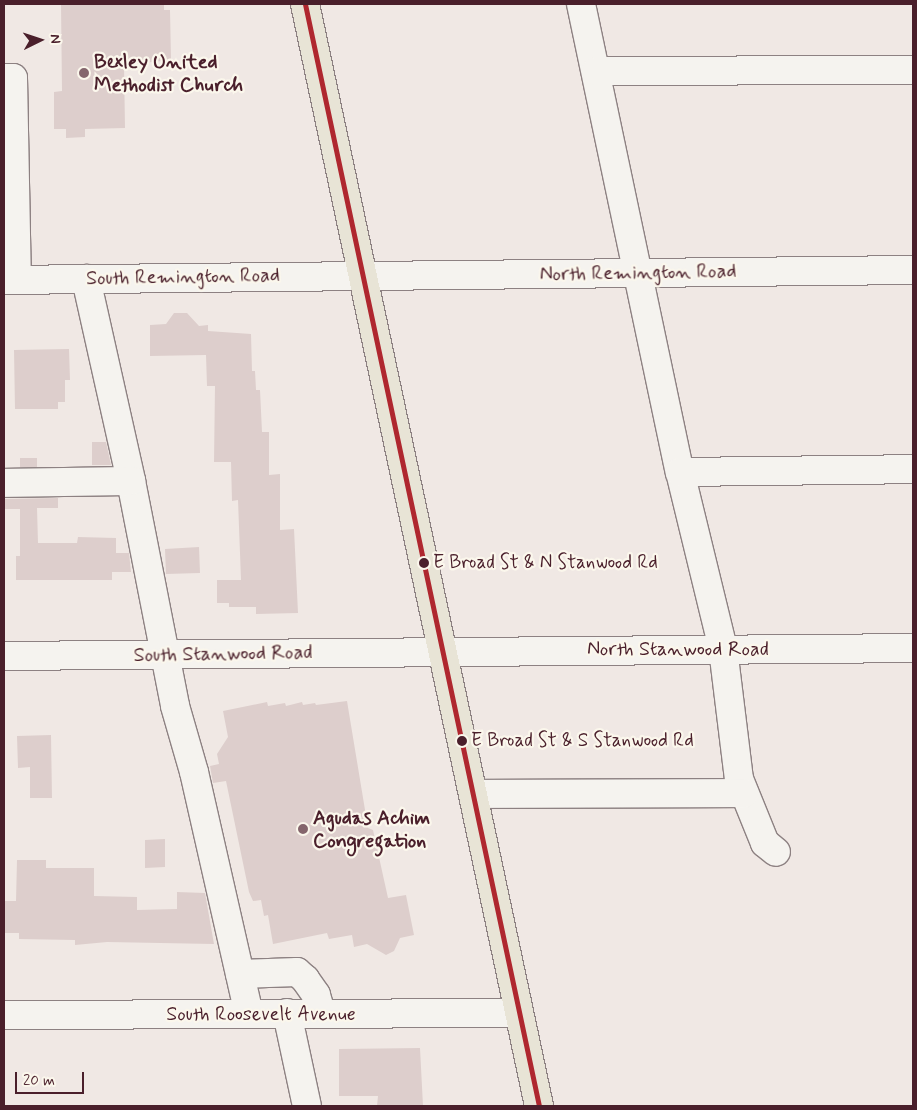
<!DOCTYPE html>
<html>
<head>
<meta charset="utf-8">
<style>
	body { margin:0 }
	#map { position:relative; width:917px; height:1110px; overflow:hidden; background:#f0e8e4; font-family:Mynerve,sans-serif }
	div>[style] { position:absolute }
	.building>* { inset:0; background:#ddcecc }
	.roads { filter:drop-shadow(1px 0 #8d8182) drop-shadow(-1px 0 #8d8182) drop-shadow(0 1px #8d8182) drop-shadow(0 -1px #8d8182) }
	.minor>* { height:28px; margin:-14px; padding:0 14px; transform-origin:14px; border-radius:14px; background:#f5f3ef }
	.major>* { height:28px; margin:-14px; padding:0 14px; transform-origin:14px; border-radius:14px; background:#e8e4d6 }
	.bus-1>* { height:5px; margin:-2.5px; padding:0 2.5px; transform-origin:2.5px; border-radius:2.5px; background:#af272f }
	.dots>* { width:14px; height:14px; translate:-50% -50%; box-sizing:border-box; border:2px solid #fbf7ec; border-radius:50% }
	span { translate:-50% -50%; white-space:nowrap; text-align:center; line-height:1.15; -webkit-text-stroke:4.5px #fbf7ec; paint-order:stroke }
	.bus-label { font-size:19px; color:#4a1f2b }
	.left { translate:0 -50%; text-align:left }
	.poi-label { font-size:20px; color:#4a1f2b; font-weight:700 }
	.street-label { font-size:20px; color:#4a1f2b }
	.frame { position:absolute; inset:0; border:5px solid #4a1f2b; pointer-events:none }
	.north { position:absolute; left:15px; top:15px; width:50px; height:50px; -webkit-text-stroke:4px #fbf7ec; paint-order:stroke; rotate:86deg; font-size:14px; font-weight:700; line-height:20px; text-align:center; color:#4a1f2b }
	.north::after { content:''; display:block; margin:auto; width:18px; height:22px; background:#4a1f2b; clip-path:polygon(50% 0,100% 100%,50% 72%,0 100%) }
	.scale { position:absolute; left:15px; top:1072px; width:69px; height:22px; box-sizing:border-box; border:2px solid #4a1f2b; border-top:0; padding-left:6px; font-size:15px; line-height:18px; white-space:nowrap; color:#4a1f2b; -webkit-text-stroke:4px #fbf7ec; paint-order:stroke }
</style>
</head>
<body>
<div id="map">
	<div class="building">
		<div style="clip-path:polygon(61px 4px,164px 4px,164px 10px,170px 10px,171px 60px,124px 65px,125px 128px,85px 129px,85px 137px,66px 138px,66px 129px,54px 129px,54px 92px,62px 91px)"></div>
		<div style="clip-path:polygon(174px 313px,187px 313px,199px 326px,208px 325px,208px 331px,251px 334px,252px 371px,255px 371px,256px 390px,260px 390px,262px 432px,269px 432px,269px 475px,280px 474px,280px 530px,294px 529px,298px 613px,256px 614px,256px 607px,229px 607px,229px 603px,217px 603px,217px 580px,241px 580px,238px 500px,232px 501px,231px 462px,214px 462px,215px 386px,207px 386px,206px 355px,150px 356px,150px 325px,166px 324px)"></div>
		<div style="clip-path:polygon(69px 349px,70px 380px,65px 380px,65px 402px,58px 402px,58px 409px,15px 409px,14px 350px)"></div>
		<div style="clip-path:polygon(92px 442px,106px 442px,111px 465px,92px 465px)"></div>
		<div style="clip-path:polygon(20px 458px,37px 458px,37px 467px,20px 467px)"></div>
		<div style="clip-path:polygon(58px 498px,58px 508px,37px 508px,38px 543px,77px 543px,78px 537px,116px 538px,116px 553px,129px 553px,131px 572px,112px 572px,112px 580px,16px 580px,16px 556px,20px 556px,20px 509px,4px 509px,4px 499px)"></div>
		<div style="clip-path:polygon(199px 547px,200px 573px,166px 574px,165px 549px)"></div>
		<div style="clip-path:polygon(347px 701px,368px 828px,373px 830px,388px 898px,406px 895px,414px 935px,400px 938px,394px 951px,386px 955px,367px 944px,354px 947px,352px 935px,329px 939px,327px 933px,273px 944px,268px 915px,264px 916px,261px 900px,253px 901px,249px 892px,226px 781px,213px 783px,210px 766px,219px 764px,217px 754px,228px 737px,223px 711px,267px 702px,268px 706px,285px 703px,286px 706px,302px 702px,303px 705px,315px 703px,316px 705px)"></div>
		<div style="clip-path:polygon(51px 735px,52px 798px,30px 798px,30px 767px,18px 768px,17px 736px)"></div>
		<div style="clip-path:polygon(165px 839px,165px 867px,145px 868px,145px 840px)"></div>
		<div style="clip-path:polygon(17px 860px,46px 860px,46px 868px,94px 868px,94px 896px,137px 897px,137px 910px,177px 909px,177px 892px,205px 893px,214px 944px,107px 942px,75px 945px,75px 940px,19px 939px,19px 933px,4px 933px,4px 901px,16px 901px)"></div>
		<div style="clip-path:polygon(420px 1048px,423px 1106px,377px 1106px,378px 1096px,339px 1096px,339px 1049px)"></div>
	</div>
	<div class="roads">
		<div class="minor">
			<div style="left:581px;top:4px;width:478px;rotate:78.1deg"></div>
			<div style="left:680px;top:472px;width:182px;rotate:76.3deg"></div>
			<div style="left:723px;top:649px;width:131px;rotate:83deg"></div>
			<div style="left:739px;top:779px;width:69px;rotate:67.9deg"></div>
			<div style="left:765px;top:843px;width:14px;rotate:39deg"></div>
			<div style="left:596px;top:71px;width:317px;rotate:-0.2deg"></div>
			<div style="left:4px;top:78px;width:9px"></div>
			<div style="left:13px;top:78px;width:202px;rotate:88.9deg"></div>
			<div style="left:86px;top:279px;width:207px;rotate:77.4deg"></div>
			<div style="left:131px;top:481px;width:229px;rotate:78.9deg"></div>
			<div style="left:175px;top:706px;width:69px;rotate:73.9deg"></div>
			<div style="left:194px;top:772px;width:248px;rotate:77.2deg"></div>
			<div style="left:4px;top:280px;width:909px;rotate:-0.63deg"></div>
			<div style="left:680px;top:472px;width:233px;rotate:-0.7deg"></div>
			<div style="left:4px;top:483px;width:127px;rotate:-0.9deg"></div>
			<div style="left:4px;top:656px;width:909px;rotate:-0.5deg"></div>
			<div style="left:473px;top:794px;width:271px;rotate:-0.2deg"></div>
			<div style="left:240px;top:974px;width:57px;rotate:-2deg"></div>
			<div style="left:297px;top:972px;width:11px;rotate:41deg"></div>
			<div style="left:305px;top:979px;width:19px;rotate:55deg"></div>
			<div style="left:316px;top:995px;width:19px;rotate:74deg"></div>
			<div style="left:287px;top:1013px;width:95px;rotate:77.9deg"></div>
			<div style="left:4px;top:1015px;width:515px;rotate:-0.22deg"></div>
		</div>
		<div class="major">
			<div style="left:305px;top:4px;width:1127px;rotate:78.01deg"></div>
		</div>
	</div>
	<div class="bus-1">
		<div style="left:305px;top:4px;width:1127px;rotate:78.01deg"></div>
	</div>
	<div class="dots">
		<div style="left:84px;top:73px;background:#84656c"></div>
		<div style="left:424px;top:563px;background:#4a1f2b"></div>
		<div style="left:462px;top:741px;background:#4a1f2b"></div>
		<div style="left:303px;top:829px;background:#84656c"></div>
	</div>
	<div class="bus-label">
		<span class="left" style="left:433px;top:563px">E Broad St &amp; N Stanwood Rd</span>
		<span class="left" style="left:471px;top:741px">E Broad St &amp; S Stanwood Rd</span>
	</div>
	<div class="poi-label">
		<span class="left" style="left:94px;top:74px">Bexley United<br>Methodist Church</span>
		<span class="left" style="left:313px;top:830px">Agudas Achim<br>Congregation</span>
	</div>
	<div class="street-label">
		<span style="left:638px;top:273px;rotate:-1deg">North Remington Road</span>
		<span style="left:183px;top:277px;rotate:-1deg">South Remington Road</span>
		<span style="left:678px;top:649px">North Stanwood Road</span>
		<span style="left:223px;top:654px;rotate:-1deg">South Stanwood Road</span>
		<span style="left:261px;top:1014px">South Roosevelt Avenue</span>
	</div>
	<div class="frame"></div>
	<div class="north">N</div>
	<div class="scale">20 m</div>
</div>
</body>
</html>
